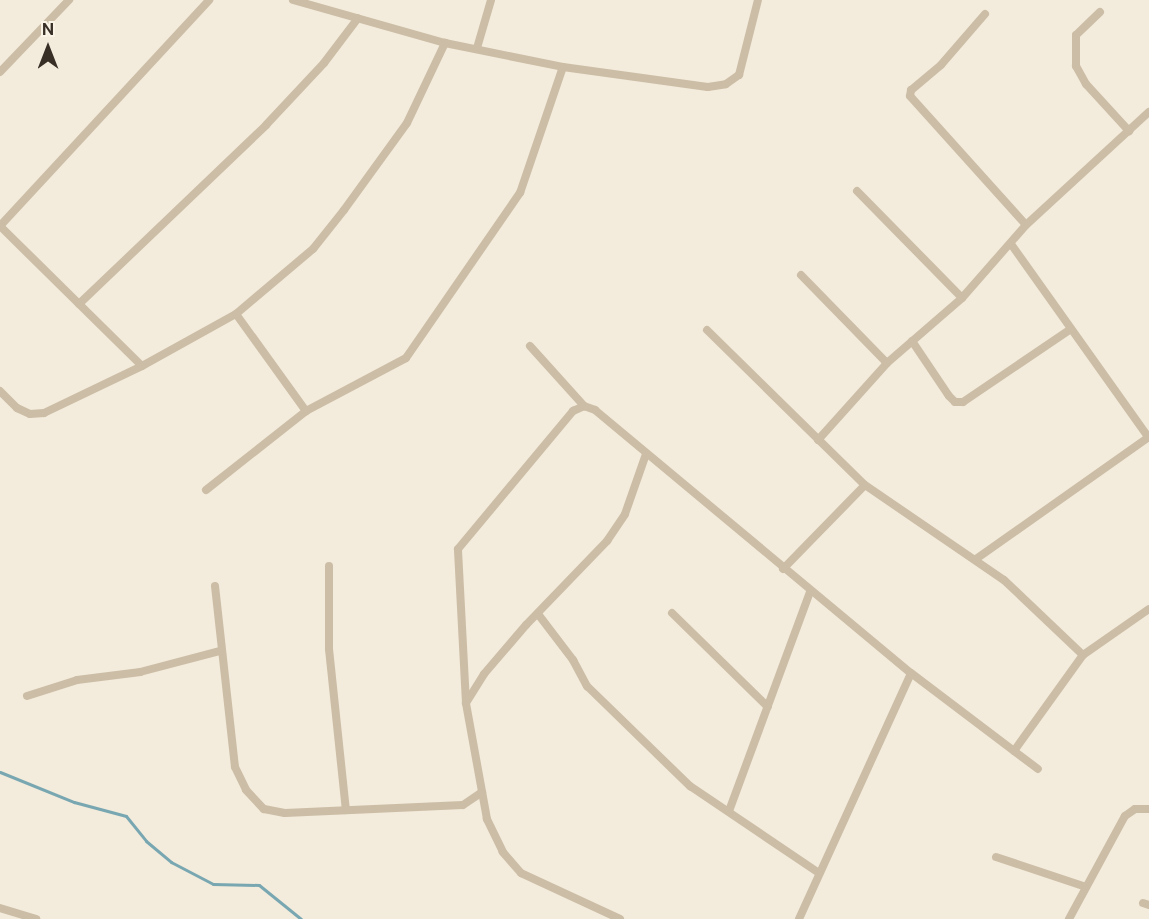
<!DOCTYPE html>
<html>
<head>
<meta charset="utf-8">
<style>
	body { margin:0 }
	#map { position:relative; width:1149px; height:919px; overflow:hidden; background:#f3ebdb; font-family:"Public Sans",sans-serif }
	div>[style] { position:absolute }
	.stream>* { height:3px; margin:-1.5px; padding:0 1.5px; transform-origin:1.5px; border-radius:1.5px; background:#78a7b2 }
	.street>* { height:8px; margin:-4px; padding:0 4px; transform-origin:4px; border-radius:4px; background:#ccbda6 }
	span { translate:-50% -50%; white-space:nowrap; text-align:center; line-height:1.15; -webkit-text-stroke:4.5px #faf4e7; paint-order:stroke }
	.north { position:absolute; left:18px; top:18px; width:60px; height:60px; -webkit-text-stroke:4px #faf4e7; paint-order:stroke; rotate:0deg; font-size:16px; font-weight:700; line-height:24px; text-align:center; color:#382f27 }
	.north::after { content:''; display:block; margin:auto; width:21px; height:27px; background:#382f27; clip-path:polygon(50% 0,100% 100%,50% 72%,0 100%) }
</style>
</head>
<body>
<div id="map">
	<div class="stream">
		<div style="left:0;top:772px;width:80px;rotate:22.1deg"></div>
		<div style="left:74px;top:802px;width:54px;rotate:15.1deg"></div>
		<div style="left:126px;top:816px;width:32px;rotate:51deg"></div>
		<div style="left:146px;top:841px;width:33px;rotate:40deg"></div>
		<div style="left:171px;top:862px;width:47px;rotate:27.6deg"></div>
		<div style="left:213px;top:884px;width:46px;rotate:1.2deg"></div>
		<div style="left:259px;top:885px;width:54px;rotate:39deg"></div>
	</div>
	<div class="street">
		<div style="left:293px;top:0;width:158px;rotate:15.8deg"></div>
		<div style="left:445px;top:43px;width:120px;rotate:11.5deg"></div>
		<div style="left:563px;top:67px;width:146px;rotate:7.9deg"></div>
		<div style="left:708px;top:87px;width:18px;rotate:-9deg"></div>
		<div style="left:726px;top:84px;width:16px;rotate:-35deg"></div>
		<div style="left:739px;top:75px;width:77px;rotate:-75.8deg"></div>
		<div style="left:1100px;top:12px;width:33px;rotate:136deg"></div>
		<div style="left:1076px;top:35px;width:31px;rotate:90deg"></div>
		<div style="left:1076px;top:66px;width:21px;rotate:61deg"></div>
		<div style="left:1086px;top:84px;width:64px;rotate:47.5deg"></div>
		<div style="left:985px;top:14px;width:67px;rotate:130.8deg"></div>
		<div style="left:941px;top:65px;width:39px;rotate:140deg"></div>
		<div style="left:911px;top:90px;width:6px;rotate:99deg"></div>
		<div style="left:910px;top:96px;width:173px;rotate:48deg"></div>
		<div style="left:477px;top:48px;width:50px;rotate:-73.7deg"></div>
		<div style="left:0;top:72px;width:100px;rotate:-46.2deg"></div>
		<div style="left:857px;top:191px;width:150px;rotate:45.5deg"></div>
		<div style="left:0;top:226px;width:308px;rotate:-47.2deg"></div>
		<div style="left:0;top:226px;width:199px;rotate:44.6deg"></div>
		<div style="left:1011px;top:244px;width:237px;rotate:54.6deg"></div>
		<div style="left:801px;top:275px;width:123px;rotate:45.7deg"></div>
		<div style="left:79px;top:304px;width:259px;rotate:-43.7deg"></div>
		<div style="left:266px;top:125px;width:85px;rotate:-46.9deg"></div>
		<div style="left:324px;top:63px;width:56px;rotate:-52.9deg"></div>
		<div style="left:236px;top:314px;width:120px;rotate:54.2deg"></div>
		<div style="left:707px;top:330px;width:221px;rotate:44.5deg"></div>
		<div style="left:865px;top:485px;width:168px;rotate:34.4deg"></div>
		<div style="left:1004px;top:580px;width:109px;rotate:43.5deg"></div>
		<div style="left:912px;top:341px;width:66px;rotate:56.1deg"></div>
		<div style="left:949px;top:396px;width:8px;rotate:45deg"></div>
		<div style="left:955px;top:402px;width:8px"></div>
		<div style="left:963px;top:402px;width:130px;rotate:-34.1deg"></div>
		<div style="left:530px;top:346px;width:81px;rotate:48deg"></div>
		<div style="left:0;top:391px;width:24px;rotate:45deg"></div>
		<div style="left:17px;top:408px;width:14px;rotate:25deg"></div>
		<div style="left:30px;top:414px;width:14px;rotate:-4deg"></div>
		<div style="left:44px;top:413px;width:109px;rotate:-25.6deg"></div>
		<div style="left:142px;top:366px;width:107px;rotate:-29deg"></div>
		<div style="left:236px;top:314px;width:101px;rotate:-40.2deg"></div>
		<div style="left:313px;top:249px;width:50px;rotate:-51.5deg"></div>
		<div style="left:344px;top:210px;width:107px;rotate:-54.1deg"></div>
		<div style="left:407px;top:123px;width:89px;rotate:-64.6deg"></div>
		<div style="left:818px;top:440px;width:103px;rotate:-48.1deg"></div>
		<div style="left:887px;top:363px;width:99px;rotate:-40.9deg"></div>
		<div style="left:962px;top:298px;width:97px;rotate:-48.8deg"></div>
		<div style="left:1026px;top:225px;width:167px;rotate:-42.6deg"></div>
		<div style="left:206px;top:490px;width:127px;rotate:-38.3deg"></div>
		<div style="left:306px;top:411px;width:113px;rotate:-27.9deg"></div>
		<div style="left:406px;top:358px;width:201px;rotate:-55.4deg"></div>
		<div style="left:520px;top:193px;width:133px;rotate:-71.2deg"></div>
		<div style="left:976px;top:559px;width:212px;rotate:-35.2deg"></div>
		<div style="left:329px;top:566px;width:83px;rotate:90deg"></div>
		<div style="left:329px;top:649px;width:162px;rotate:84deg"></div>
		<div style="left:783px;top:569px;width:117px;rotate:-45.7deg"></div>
		<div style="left:215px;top:586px;width:182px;rotate:83.7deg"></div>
		<div style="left:235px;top:767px;width:25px;rotate:64deg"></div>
		<div style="left:246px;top:790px;width:26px;rotate:47deg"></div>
		<div style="left:264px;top:809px;width:21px;rotate:11deg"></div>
		<div style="left:285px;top:813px;width:178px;rotate:-2.6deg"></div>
		<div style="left:463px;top:805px;width:23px;rotate:-34deg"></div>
		<div style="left:672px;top:613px;width:134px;rotate:44.4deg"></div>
		<div style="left:538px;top:614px;width:58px;rotate:52.7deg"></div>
		<div style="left:573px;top:660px;width:30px;rotate:62deg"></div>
		<div style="left:587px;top:686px;width:144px;rotate:44.2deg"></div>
		<div style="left:690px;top:786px;width:156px;rotate:34deg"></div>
		<div style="left:27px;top:696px;width:52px;rotate:-17.7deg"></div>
		<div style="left:77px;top:680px;width:64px;rotate:-7.2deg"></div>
		<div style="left:140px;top:672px;width:83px;rotate:-14.7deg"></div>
		<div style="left:466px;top:703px;width:34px;rotate:-58deg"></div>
		<div style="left:484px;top:674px;width:65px;rotate:-49.4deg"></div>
		<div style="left:526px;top:625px;width:117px;rotate:-46deg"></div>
		<div style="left:607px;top:541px;width:32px;rotate:-56deg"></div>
		<div style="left:625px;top:514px;width:64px;rotate:-70.7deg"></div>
		<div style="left:1014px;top:751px;width:118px;rotate:-54.3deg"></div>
		<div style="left:1083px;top:655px;width:80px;rotate:-34.9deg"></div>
		<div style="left:729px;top:811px;width:233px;rotate:-69.7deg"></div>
		<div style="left:996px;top:857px;width:95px;rotate:18.4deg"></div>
		<div style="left:1143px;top:903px;width:6px;rotate:18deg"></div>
		<div style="left:0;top:908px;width:38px;rotate:17deg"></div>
		<div style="left:620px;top:919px;width:109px;rotate:-155.1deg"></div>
		<div style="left:521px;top:873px;width:28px;rotate:-131deg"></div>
		<div style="left:503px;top:852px;width:37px;rotate:-116deg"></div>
		<div style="left:487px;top:819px;width:118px;rotate:-100.3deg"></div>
		<div style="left:466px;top:703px;width:154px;rotate:-93deg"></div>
		<div style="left:458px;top:549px;width:180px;rotate:-50.2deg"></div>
		<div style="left:573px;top:411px;width:12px;rotate:-24deg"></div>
		<div style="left:584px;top:406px;width:12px;rotate:20deg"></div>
		<div style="left:595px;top:410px;width:411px;rotate:39.8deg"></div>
		<div style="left:911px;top:673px;width:159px;rotate:37.1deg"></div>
		<div style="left:799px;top:919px;width:270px;rotate:-65.5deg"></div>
		<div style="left:1069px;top:919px;width:117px;rotate:-61.5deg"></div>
		<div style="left:1125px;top:816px;width:12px;rotate:-35deg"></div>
		<div style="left:1135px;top:809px;width:14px"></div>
	</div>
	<div class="north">N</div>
</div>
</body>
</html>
